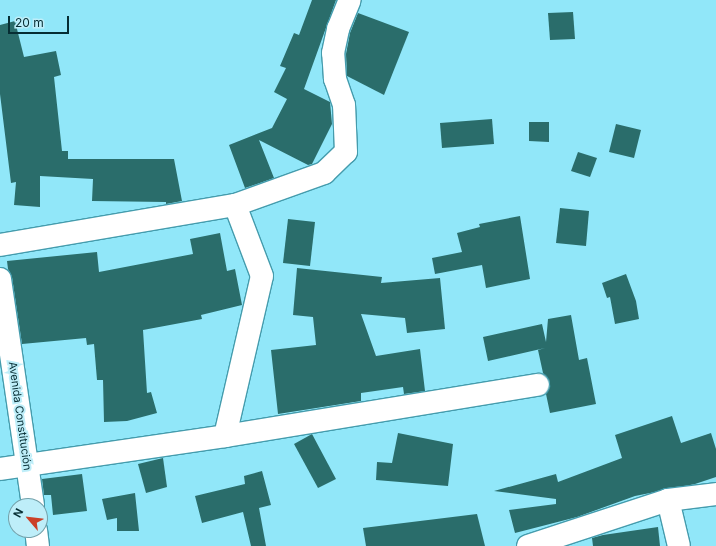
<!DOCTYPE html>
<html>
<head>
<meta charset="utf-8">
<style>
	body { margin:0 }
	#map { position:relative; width:716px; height:546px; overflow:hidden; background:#91e7f9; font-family:Inter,sans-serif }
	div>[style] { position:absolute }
	.building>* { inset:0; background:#2a6d6b }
	.roads { filter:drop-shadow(1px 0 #459cad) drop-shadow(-1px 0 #459cad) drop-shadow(0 1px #459cad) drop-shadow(0 -1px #459cad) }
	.minor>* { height:22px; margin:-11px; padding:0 11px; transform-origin:11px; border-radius:11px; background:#fff }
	span { translate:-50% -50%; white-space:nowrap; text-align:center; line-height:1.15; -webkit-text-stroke:4px #beeef9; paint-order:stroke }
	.street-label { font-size:11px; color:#062d33 }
	.north { position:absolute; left:8px; top:498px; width:40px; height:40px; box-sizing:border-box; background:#beeef9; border:1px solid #74a1aa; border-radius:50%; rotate:298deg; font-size:11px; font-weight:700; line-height:16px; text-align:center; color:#062d33 }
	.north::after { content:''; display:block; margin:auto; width:14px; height:18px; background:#cb4028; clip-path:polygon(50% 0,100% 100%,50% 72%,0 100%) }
	.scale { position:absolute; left:8px; top:16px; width:61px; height:18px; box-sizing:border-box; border:2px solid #062d33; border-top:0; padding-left:5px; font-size:12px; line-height:14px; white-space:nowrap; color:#062d33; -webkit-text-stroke:3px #beeef9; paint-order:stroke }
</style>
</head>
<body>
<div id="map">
	<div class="building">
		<div style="clip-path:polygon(312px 0,336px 0,304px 89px,330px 102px,332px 124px,312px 164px,308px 165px,259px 140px,274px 178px,245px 188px,229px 145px,272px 128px,287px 99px,274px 92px,286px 68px,280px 66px,294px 33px,299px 35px)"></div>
		<div style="clip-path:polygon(573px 12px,575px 39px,550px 40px,548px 13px)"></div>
		<div style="clip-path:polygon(358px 13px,409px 32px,384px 95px,347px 76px,346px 54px,350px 33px)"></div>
		<div style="clip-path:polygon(15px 21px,24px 57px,56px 51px,61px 75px,54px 77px,62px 151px,68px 151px,68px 159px,174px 159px,182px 201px,166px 204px,166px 202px,92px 201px,93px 179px,40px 176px,40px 207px,14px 205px,16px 182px,11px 183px,0 94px,0 25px)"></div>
		<div style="clip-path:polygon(492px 119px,494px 144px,442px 148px,440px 123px)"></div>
		<div style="clip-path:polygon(529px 122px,549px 122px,549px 142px,529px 141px)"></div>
		<div style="clip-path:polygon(616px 124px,641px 130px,634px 158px,609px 152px)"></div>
		<div style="clip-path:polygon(578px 152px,597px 158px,590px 177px,571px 171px)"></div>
		<div style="clip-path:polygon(560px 208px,589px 211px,586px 246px,556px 243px)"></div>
		<div style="clip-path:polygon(520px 216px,530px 279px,486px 288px,482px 265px,435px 274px,432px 258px,462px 252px,457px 233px,480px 227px,479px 224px)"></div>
		<div style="clip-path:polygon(288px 219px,315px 222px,310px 266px,283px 263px)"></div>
		<div style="clip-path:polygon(220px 233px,227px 271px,235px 269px,242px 305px,201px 315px,202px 319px,143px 330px,147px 393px,151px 392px,157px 413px,127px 421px,104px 422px,103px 380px,97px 380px,94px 344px,87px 345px,86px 338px,22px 344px,12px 277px,8px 269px,7px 261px,97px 252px,99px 272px,193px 254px,190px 239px)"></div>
		<div style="clip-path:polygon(297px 268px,382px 277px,381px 283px,440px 278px,445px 329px,407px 333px,405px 318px,361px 314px,376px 356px,420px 349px,425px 391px,404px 394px,403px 387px,361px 393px,361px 401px,278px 414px,271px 350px,316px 345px,313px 317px,293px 315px)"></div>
		<div style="clip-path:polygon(626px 274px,636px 301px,639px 319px,615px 324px,610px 297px,607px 298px,602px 283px)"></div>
		<div style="clip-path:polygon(571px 315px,579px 360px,587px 358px,596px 404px,550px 413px,546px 394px,550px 383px,543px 373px,538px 350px,545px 348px,488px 361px,483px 337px,542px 324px,546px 342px,548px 319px)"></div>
		<div style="clip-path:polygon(672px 416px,681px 443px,711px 433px,716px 449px,716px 477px,695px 484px,635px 496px,577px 517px,515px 533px,509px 510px,556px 504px,556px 499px,494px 491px,556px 474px,558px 482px,622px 458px,615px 435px)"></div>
		<div style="clip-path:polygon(398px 433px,453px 444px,448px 486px,376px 480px,377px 462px,392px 463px)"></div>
		<div style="clip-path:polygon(312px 434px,336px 479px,318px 488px,294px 444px)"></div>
		<div style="clip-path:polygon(163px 458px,167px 487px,146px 493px,138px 464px)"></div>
		<div style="clip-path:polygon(262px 471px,271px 505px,259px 508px,266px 546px,251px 546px,243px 512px,202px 523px,195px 496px,245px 484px,244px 476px)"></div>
		<div style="clip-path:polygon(82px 474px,87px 511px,53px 515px,51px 495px,44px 495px,42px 479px)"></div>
		<div style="clip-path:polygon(135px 493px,139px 531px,117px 531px,117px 518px,107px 520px,102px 499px)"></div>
		<div style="clip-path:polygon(477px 514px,485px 546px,366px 546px,363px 528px)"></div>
		<div style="clip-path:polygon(658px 527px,660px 546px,593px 546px,592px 538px,603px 535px)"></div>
	</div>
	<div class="roads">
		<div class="minor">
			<div style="left:0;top:245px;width:238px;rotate:-9.7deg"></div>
			<div style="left:235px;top:205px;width:95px;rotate:-19.8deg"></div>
			<div style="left:324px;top:173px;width:30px;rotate:-44deg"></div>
			<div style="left:346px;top:152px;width:47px;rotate:-92.4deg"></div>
			<div style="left:344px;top:105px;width:28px;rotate:-109deg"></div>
			<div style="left:335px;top:79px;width:26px;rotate:-94deg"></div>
			<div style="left:333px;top:53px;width:25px;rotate:-78deg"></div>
			<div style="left:338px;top:29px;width:31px;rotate:-68deg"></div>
			<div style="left:0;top:279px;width:229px;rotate:81.7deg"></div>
			<div style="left:225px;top:436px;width:164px;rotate:-77deg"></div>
			<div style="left:262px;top:276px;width:76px;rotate:-110.8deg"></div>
			<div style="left:0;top:469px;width:227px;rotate:-8.3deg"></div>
			<div style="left:225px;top:436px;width:317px;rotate:-9.3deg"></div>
			<div style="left:668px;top:500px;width:47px;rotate:76.6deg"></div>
			<div style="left:36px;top:530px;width:16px;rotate:83deg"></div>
			<div style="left:528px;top:546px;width:147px;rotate:-18.2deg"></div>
			<div style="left:668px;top:500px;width:48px;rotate:-7.1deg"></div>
		</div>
	</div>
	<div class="street-label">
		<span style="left:20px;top:416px;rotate:82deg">Avenida Constitución</span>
	</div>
	<div class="north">N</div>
	<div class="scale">20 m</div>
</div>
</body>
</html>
